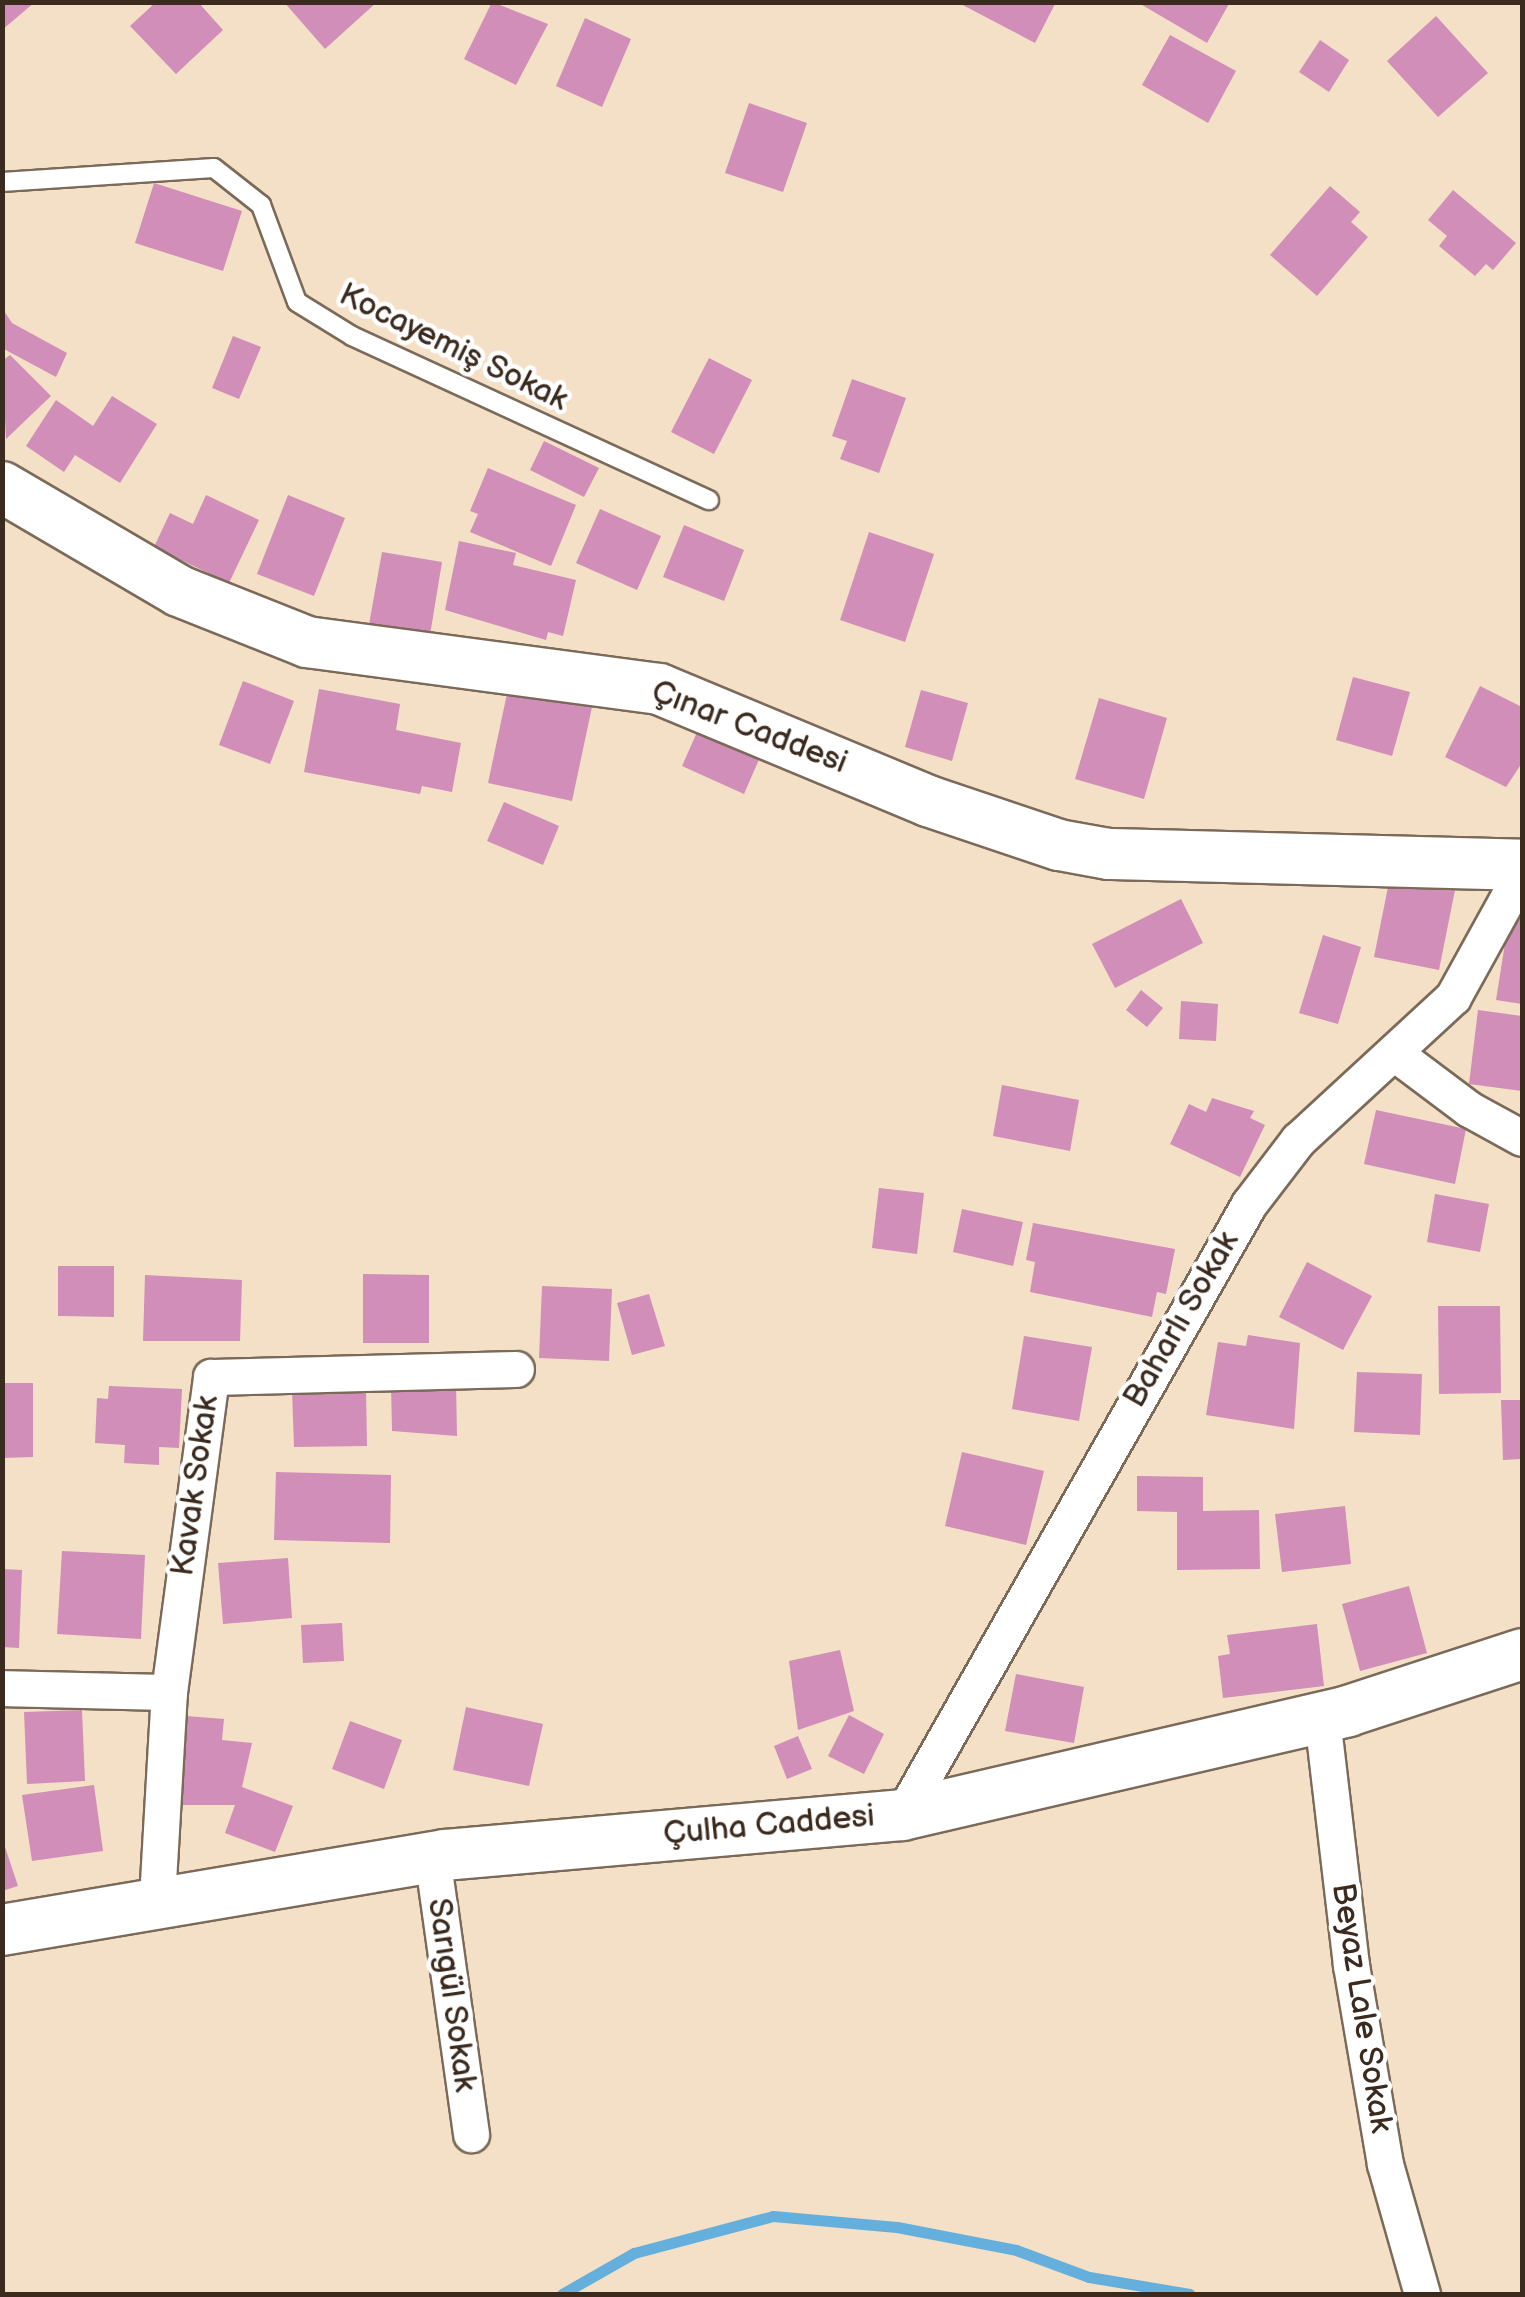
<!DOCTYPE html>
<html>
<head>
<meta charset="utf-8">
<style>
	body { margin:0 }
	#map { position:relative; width:1525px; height:2297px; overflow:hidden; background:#f3e0c6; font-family:"Balsamiq Sans",sans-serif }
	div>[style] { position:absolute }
	.stream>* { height:11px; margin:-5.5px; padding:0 5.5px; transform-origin:5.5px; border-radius:5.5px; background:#65afdd }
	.building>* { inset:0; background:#d08eb8 }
	.roads { filter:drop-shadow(2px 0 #7b6a59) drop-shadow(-2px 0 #7b6a59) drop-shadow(0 2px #7b6a59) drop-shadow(0 -2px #7b6a59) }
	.lane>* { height:18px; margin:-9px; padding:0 9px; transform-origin:9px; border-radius:9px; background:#fff }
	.street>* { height:35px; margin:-17.5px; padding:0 17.5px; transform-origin:17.5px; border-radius:17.5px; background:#fff }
	.secondary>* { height:50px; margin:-25px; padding:0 25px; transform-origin:25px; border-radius:25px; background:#fff }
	span { translate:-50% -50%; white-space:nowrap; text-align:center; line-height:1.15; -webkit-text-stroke:9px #fff; paint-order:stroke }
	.street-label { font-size:32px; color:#3b2a1e }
	.frame { position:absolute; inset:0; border:5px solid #3b2a1e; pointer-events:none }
</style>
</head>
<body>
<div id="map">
	<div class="stream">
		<div style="left:562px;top:2294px;width:83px;rotate:-29.7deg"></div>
		<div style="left:634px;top:2253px;width:144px;rotate:-14.9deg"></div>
		<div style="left:773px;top:2216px;width:124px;rotate:5.1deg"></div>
		<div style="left:897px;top:2227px;width:121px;rotate:10.9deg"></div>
		<div style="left:1016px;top:2250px;width:78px;rotate:20.3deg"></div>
		<div style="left:1089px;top:2277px;width:102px;rotate:9.6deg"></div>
	</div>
	<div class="building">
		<div style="clip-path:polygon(2px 2px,35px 2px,2px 30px)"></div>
		<div style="clip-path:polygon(156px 2px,198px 2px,223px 30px,176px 74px,130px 26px)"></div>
		<div style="clip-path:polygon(284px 2px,377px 2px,325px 49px)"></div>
		<div style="clip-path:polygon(492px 2px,548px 24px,516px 85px,464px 59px)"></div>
		<div style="clip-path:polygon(957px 2px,1056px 2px,1035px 43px)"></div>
		<div style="clip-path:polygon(1137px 2px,1230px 2px,1207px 43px)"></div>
		<div style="clip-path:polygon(1436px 16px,1488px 73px,1438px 117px,1387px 61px)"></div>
		<div style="clip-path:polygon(585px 18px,631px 39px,602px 107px,556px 86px)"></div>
		<div style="clip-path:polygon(1170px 35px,1236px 71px,1208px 123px,1142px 85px)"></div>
		<div style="clip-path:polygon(1320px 40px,1349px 60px,1329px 92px,1299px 72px)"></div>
		<div style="clip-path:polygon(749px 103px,807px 123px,783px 192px,725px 173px)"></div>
		<div style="clip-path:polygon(154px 183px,242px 211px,223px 271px,135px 243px)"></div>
		<div style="clip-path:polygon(1330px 186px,1360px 212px,1351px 222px,1368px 237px,1317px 296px,1270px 255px)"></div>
		<div style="clip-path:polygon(1453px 190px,1516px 243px,1493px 270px,1486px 264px,1475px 276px,1439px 246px,1447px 236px,1428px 220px)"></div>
		<div style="clip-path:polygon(2px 308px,12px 323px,67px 353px,56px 377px,2px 348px)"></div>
		<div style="clip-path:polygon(233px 336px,261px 347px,239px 399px,212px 388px)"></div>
		<div style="clip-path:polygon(10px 355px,51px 396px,6px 439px,2px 361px)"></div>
		<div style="clip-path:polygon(709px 358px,752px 380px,714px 454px,671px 432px)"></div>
		<div style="clip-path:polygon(852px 379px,906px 398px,879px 473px,840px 459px,847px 441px,832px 436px)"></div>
		<div style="clip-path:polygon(112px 396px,157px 424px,120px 483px,75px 455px,64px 472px,26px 446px,56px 400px,93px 426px)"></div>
		<div style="clip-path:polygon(544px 441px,599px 468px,584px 497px,530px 470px)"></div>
		<div style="clip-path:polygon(488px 468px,576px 505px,551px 566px,470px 532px,478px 514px,470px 511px)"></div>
		<div style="clip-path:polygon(206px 495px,259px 520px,229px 583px,154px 547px,170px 513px,193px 524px)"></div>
		<div style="clip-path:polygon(288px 495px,345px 518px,314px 596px,257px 574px)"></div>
		<div style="clip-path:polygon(600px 509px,661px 536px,637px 590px,576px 563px)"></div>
		<div style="clip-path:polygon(684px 525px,744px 550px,724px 601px,663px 577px)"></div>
		<div style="clip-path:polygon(869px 532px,934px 554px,905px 642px,840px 620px)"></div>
		<div style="clip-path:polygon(459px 541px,516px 553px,513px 565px,576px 580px,563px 636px,548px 632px,546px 640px,445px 610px)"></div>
		<div style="clip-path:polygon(382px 552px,442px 562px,429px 641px,368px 630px)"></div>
		<div style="clip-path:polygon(1353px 677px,1410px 692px,1392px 756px,1336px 740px)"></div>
		<div style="clip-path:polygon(243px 681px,294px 701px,270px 764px,219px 745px)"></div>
		<div style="clip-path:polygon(1480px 686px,1522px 707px,1522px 763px,1506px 787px,1445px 757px)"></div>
		<div style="clip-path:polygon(319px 689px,400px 704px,396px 730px,461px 743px,452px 792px,422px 786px,420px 794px,304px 772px)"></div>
		<div style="clip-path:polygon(508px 689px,592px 707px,572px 801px,488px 783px)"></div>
		<div style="clip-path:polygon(921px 690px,968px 703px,952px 761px,905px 747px)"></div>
		<div style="clip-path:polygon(1099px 698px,1167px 718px,1144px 799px,1075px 779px)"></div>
		<div style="clip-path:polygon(702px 721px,764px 748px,744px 794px,682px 766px)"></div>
		<div style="clip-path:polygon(504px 802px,559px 826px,543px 865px,487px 841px)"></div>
		<div style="clip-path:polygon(1390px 877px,1455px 890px,1439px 970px,1374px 957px)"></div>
		<div style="clip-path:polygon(1181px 899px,1203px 943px,1115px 988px,1092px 944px)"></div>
		<div style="clip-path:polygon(1509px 918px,1522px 920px,1522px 1004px,1496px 1000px)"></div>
		<div style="clip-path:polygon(1323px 935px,1361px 947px,1338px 1024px,1299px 1013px)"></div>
		<div style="clip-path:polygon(1141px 990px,1163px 1008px,1147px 1027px,1126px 1010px)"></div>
		<div style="clip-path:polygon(1181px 1001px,1218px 1004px,1216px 1041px,1179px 1039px)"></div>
		<div style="clip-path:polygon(1478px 1010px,1522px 1016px,1522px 1091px,1469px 1084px)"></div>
		<div style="clip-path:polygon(1002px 1085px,1079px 1100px,1070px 1151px,993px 1136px)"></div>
		<div style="clip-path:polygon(1212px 1098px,1254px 1111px,1250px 1118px,1265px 1125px,1240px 1177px,1170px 1144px,1189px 1104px,1206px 1112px)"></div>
		<div style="clip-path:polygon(1376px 1110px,1466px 1129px,1455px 1184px,1364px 1164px)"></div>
		<div style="clip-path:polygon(879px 1188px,924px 1193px,917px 1254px,872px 1248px)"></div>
		<div style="clip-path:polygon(1435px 1194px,1489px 1204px,1480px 1252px,1427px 1242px)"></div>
		<div style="clip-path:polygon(962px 1209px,1023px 1222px,1013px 1266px,953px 1252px)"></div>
		<div style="clip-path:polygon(1033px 1223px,1175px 1249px,1166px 1294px,1157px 1292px,1152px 1317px,1030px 1292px,1035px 1262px,1026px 1260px)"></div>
		<div style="clip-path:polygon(1307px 1262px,1372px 1296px,1343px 1350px,1279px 1317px)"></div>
		<div style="clip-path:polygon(58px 1266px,114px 1266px,114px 1317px,58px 1316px)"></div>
		<div style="clip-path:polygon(363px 1274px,429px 1275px,429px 1343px,363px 1343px)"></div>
		<div style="clip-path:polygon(145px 1275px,242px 1280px,240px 1341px,143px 1341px)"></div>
		<div style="clip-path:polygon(542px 1286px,612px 1289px,609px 1361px,539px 1358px)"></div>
		<div style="clip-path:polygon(649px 1294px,665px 1346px,632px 1355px,617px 1303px)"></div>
		<div style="clip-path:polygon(1438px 1306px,1500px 1306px,1501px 1393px,1439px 1394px)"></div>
		<div style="clip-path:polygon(1248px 1335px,1300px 1343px,1294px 1429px,1206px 1415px,1218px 1342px,1246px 1346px)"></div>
		<div style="clip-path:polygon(1024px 1336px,1092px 1347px,1079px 1421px,1012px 1409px)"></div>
		<div style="clip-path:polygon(1357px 1372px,1422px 1374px,1420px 1435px,1354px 1432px)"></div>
		<div style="clip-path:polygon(2px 1383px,33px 1383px,33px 1457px,2px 1458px)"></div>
		<div style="clip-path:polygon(456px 1383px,457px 1436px,392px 1431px,391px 1384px)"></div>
		<div style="clip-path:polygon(109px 1386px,182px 1389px,179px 1448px,159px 1447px,159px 1465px,124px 1463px,125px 1445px,95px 1443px,97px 1398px,108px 1399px)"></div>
		<div style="clip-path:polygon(366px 1389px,367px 1446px,294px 1447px,292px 1390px)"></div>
		<div style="clip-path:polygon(1501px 1400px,1522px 1400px,1522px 1459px,1503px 1460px)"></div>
		<div style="clip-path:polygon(962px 1452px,1044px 1471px,1026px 1545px,945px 1526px)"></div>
		<div style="clip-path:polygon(276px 1472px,391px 1475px,390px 1543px,274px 1540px)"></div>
		<div style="clip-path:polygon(1137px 1476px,1203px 1477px,1203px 1511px,1259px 1510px,1260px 1569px,1177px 1570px,1177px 1512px,1137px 1511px)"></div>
		<div style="clip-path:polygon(1345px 1506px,1351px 1564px,1282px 1572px,1275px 1514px)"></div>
		<div style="clip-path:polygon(62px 1551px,145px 1555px,141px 1639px,57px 1634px)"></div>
		<div style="clip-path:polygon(288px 1558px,292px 1618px,223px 1624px,218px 1563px)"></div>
		<div style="clip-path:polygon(2px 1569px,22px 1570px,19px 1648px,2px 1647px)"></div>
		<div style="clip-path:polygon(1409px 1586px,1427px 1653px,1360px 1671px,1342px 1604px)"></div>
		<div style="clip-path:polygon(342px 1623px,344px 1661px,303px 1663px,301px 1625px)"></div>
		<div style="clip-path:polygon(1317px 1624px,1324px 1686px,1223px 1698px,1218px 1656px,1230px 1654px,1227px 1635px)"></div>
		<div style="clip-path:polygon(840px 1650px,854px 1711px,798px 1730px,789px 1661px)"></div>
		<div style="clip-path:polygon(1016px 1674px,1084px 1687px,1074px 1743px,1005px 1731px)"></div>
		<div style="clip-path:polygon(466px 1707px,543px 1724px,529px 1786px,453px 1770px)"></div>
		<div style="clip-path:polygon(82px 1710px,85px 1781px,27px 1784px,24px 1712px)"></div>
		<div style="clip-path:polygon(849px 1715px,884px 1734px,864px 1774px,828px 1756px)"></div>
		<div style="clip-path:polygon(186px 1716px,224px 1719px,222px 1740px,252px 1743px,242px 1787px,293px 1806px,275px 1852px,225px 1833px,235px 1805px,177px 1805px)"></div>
		<div style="clip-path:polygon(350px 1721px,402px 1740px,384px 1789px,332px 1769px)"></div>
		<div style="clip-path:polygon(798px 1736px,812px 1769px,787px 1779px,774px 1746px)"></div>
		<div style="clip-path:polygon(94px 1785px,103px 1851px,32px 1861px,22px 1795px)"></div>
		<div style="clip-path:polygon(2px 1838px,18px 1886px,2px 1891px)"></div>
	</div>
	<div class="roads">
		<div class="lane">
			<div style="left:2px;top:182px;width:212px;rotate:-3.8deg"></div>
			<div style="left:214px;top:168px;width:60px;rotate:38.2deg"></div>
			<div style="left:261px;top:205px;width:103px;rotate:69.6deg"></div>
			<div style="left:297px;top:302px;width:65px;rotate:31.7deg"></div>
			<div style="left:352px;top:336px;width:393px;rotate:24.7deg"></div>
		</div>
		<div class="street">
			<div style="left:1397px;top:1055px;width:90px;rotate:36.9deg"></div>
			<div style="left:1469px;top:1109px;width:60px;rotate:28.7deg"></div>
			<div style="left:2px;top:1688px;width:167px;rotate:1.4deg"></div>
			<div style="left:1322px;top:1718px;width:249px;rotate:83.3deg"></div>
			<div style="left:1351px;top:1965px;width:202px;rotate:80.3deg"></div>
			<div style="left:1385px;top:2164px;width:135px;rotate:74.1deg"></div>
			<div style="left:902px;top:1815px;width:703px;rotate:-60.41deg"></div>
			<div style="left:1249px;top:1204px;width:81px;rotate:-52.6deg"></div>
			<div style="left:1298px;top:1140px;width:211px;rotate:-42.7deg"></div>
			<div style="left:1453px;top:997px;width:143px;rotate:-61.1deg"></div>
			<div style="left:432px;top:1856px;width:281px;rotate:82deg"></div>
			<div style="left:157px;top:1899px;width:207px;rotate:-86.7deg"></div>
			<div style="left:169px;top:1692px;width:318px;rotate:-82.4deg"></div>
			<div style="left:211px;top:1377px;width:305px;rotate:-1.5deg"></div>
		</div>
		<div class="secondary">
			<div style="left:2px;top:487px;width:205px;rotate:30.4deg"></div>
			<div style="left:179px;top:591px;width:138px;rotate:21.7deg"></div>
			<div style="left:307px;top:642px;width:355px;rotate:7.6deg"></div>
			<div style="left:659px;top:689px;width:291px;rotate:22.6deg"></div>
			<div style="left:928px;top:801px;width:138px;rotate:18.6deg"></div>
			<div style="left:1059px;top:845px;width:51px;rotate:10.2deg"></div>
			<div style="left:1109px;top:854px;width:413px;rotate:1.5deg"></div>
			<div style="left:2px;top:1930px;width:449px;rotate:-9.6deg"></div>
			<div style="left:445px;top:1855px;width:459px;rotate:-5deg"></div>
			<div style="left:902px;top:1815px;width:458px;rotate:-13.1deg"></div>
			<div style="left:1348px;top:1711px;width:183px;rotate:-18.1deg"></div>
		</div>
	</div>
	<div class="street-label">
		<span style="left:453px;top:348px;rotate:26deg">Kocayemiş Sokak</span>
		<span style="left:749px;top:728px;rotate:21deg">Çınar Caddesi</span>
		<span style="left:1182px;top:1320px;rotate:-60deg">Baharlı Sokak</span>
		<span style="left:196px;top:1486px;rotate:-82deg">Kavak Sokak</span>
		<span style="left:769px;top:1826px;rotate:-5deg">Çulha Caddesi</span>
		<span style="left:451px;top:1995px;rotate:82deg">Sarıgül Sokak</span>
		<span style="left:1361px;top:2008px;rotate:81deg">Beyaz Lale Sokak</span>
	</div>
	<div class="frame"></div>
</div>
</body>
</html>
